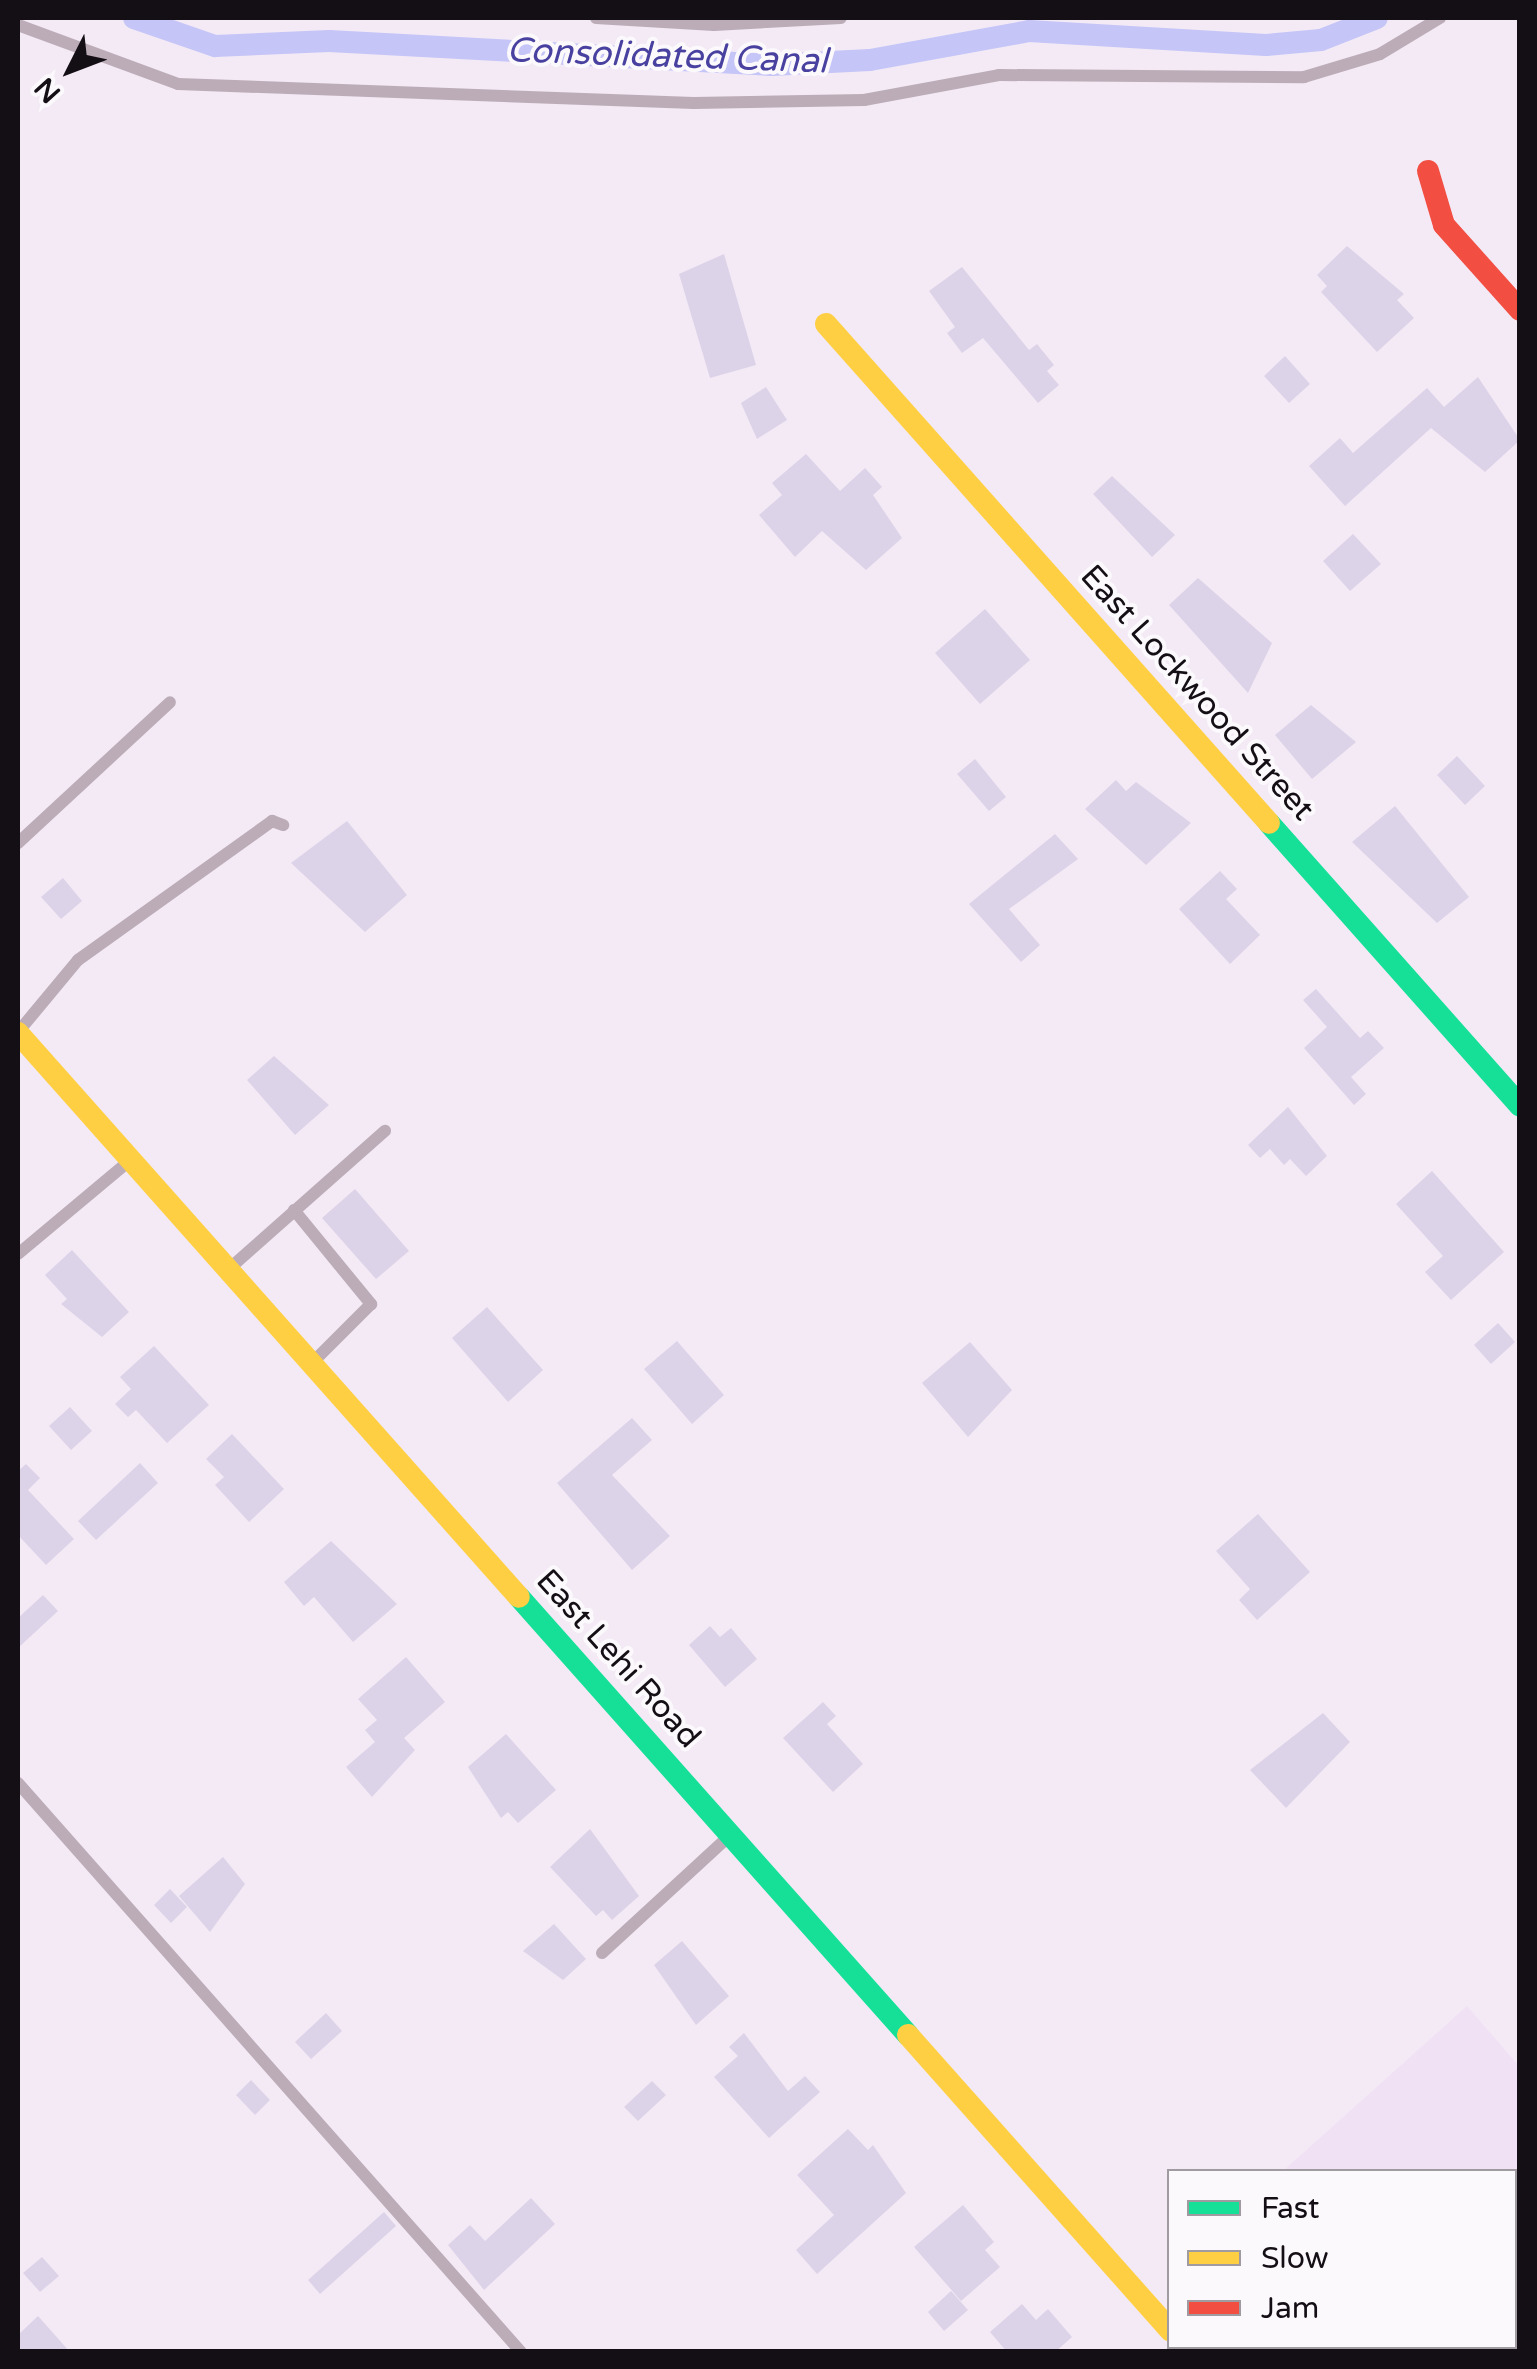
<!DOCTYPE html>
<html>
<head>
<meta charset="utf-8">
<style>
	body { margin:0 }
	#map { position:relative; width:1537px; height:2369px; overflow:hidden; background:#f3eaf6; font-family:"Varela Round",sans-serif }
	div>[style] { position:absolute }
	.built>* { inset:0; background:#f1e1f4 }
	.canal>* { height:22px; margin:-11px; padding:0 11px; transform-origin:11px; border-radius:11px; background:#c5c5f7 }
	.building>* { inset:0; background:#ddd3e8 }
	.lane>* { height:12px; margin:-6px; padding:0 6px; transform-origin:6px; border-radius:6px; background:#bcacb8 }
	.street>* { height:25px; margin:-12.5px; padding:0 12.5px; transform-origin:12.5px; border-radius:12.5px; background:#bcacb8 }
	.fast>* { height:22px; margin:-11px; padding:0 11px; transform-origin:11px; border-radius:11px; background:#16e098 }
	.slow>* { height:22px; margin:-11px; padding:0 11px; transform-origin:11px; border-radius:11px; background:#ffcf43 }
	.jam>* { height:22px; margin:-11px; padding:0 11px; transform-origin:11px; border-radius:11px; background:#f24e42 }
	span { translate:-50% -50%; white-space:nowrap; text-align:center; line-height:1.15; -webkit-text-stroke:8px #fcf9fc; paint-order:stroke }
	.street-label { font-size:32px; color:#140e15 }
	.water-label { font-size:35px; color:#4841a0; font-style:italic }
	.frame { position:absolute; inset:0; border:20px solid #140e15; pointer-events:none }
	.legend { position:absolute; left:1167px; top:2169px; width:350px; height:180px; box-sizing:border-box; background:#fcf9fc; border:2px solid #9f9ba0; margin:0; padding:12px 18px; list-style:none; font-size:30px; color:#140e15 }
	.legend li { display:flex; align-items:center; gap:20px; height:50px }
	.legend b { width:50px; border:2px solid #9f9ba0 }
	.north { position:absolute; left:20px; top:20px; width:100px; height:100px; -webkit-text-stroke:8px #fcf9fc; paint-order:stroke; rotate:228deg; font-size:28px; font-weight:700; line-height:40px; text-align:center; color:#140e15 }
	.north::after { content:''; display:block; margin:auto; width:35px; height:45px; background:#140e15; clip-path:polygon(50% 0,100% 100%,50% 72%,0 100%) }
</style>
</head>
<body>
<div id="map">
	<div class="built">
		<div style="clip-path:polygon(1467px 2006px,1519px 2066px,1519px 2351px,1189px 2352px,1514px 2346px,1514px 2172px,1283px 2171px)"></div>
	</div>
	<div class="canal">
		<div style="left:134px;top:18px;width:86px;rotate:19.1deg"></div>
		<div style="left:215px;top:46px;width:114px;rotate:-2.5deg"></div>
		<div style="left:329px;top:41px;width:443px;rotate:3.1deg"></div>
		<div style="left:771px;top:65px;width:99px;rotate:-2.9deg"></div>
		<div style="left:870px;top:60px;width:162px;rotate:-10.3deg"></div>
		<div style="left:1029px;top:31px;width:237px;rotate:3.4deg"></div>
		<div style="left:1266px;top:45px;width:55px;rotate:-5.2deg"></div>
		<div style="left:1321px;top:40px;width:60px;rotate:-21.4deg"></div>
	</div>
	<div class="building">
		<div style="clip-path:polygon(1347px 246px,1404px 294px,1397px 300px,1414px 318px,1377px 352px,1321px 292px,1327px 286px,1317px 275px)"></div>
		<div style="clip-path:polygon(724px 254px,756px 365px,710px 378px,679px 274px)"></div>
		<div style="clip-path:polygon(962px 267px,1029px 350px,1037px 344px,1054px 365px,1047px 371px,1059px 385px,1038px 403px,983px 338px,962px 353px,947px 333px,955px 327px,929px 291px)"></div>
		<div style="clip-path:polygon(1285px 356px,1310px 384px,1289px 403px,1264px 376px)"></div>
		<div style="clip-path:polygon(1478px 377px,1520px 440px,1485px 472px,1431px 428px,1345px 506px,1309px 466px,1340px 438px,1353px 453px,1427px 388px,1444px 407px)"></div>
		<div style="clip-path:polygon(766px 387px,787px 420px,757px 439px,741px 403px)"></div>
		<div style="clip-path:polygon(806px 454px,840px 491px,865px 468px,882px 487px,873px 495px,902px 538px,866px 570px,822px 531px,795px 557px,759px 515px,782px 495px,772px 483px)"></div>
		<div style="clip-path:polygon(1112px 476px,1175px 535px,1152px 557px,1093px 494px)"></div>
		<div style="clip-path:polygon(1353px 534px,1381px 564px,1350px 591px,1323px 561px)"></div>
		<div style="clip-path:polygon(1198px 578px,1272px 643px,1248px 693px,1169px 605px)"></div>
		<div style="clip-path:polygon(985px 609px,1030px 660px,980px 704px,935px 653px)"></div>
		<div style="clip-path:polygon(1311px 705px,1356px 742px,1312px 779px,1275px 735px)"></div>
		<div style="clip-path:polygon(1457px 756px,1485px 786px,1465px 805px,1437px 775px)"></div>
		<div style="clip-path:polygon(975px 759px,1006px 797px,989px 811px,957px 774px)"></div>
		<div style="clip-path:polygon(1116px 780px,1126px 791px,1136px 782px,1191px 823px,1146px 865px,1085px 809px)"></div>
		<div style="clip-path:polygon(1395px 806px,1469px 897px,1437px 923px,1352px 842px)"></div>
		<div style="clip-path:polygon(347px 821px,407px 895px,365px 932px,291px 863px)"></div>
		<div style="clip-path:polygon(1055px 834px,1078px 859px,1009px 909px,1040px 945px,1021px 962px,969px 904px)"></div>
		<div style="clip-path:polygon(1220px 871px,1237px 889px,1226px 899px,1260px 935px,1230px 964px,1179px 909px)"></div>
		<div style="clip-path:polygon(63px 878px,82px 901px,61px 919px,41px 897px)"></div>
		<div style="clip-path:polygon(1316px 989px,1360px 1038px,1368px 1031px,1384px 1048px,1351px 1077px,1366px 1094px,1354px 1105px,1304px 1048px,1327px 1027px,1303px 1000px)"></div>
		<div style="clip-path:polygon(274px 1056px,329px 1105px,295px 1135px,247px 1080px)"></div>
		<div style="clip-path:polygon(1288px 1107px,1327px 1156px,1306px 1176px,1290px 1159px,1284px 1165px,1270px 1149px,1260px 1158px,1248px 1145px)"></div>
		<div style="clip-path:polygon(1432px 1171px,1504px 1252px,1451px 1300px,1425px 1272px,1443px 1256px,1396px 1204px)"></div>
		<div style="clip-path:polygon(355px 1189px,409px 1251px,376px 1279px,322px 1218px)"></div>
		<div style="clip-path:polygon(72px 1250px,129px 1312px,102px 1337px,61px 1304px,67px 1299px,45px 1275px)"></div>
		<div style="clip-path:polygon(487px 1307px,543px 1370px,508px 1402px,452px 1338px)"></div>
		<div style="clip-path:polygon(1498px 1323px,1515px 1342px,1491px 1364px,1474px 1345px)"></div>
		<div style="clip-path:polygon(677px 1341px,724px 1395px,692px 1424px,644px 1369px)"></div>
		<div style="clip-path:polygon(970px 1342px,1012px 1390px,968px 1437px,922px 1383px)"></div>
		<div style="clip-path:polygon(154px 1346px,209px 1405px,167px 1443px,136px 1410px,128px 1417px,115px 1404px,131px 1389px,120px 1377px)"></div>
		<div style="clip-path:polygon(70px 1407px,92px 1431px,71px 1450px,49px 1426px)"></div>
		<div style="clip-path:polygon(632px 1418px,652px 1440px,612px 1475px,670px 1536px,632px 1570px,557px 1483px)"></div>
		<div style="clip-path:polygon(232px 1434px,284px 1489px,249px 1522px,215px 1485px,224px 1477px,206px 1459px)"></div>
		<div style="clip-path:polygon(140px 1463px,158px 1483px,96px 1540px,78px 1521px)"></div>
		<div style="clip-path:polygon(26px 1464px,40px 1478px,28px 1490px,74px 1539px,46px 1565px,18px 1535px,18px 1471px)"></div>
		<div style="clip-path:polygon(1258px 1514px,1310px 1572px,1257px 1620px,1239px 1600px,1250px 1589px,1216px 1551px)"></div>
		<div style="clip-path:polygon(331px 1541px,397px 1604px,353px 1642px,314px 1597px,304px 1606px,284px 1582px)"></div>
		<div style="clip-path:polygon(43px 1595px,58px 1611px,18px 1648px,18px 1618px)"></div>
		<div style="clip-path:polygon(710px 1626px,720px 1637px,731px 1628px,757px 1659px,725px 1687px,689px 1645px)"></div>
		<div style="clip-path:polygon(406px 1657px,445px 1702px,404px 1738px,415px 1750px,372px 1797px,346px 1767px,375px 1742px,365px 1730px,377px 1720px,358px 1699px)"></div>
		<div style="clip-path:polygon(823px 1702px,836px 1716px,827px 1724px,863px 1764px,833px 1792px,783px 1738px)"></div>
		<div style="clip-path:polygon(1323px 1713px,1350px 1742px,1286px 1808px,1250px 1770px)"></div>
		<div style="clip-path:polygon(506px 1734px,556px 1790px,518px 1823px,508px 1812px,501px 1818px,468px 1767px)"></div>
		<div style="clip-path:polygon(590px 1829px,639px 1896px,612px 1920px,603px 1910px,596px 1916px,550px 1867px)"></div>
		<div style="clip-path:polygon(223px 1857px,245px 1884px,210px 1932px,179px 1896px)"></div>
		<div style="clip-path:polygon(170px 1889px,187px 1907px,171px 1923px,154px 1905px)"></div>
		<div style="clip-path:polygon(554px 1924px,586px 1959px,563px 1980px,523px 1951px)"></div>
		<div style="clip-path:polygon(682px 1941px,729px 1996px,696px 2025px,654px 1965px)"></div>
		<div style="clip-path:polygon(326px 2013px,342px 2031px,311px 2059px,295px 2042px)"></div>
		<div style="clip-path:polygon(744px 2033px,788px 2091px,805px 2076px,820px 2092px,769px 2138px,714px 2077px,738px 2056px,729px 2047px)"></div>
		<div style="clip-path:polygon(251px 2080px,270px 2100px,255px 2115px,236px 2095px)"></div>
		<div style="clip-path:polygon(652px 2081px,666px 2095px,638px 2121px,624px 2107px)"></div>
		<div style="clip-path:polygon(848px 2129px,868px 2150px,873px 2145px,906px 2193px,817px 2274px,796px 2250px,834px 2215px,797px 2175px)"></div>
		<div style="clip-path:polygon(531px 2198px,555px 2224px,484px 2290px,448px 2245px,470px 2225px,485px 2241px)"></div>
		<div style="clip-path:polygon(963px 2205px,994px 2242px,985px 2250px,1000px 2267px,961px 2301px,914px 2247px)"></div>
		<div style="clip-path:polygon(384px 2212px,396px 2226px,320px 2294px,308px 2280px)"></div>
		<div style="clip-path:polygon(42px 2257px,59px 2276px,40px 2292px,23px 2273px)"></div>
		<div style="clip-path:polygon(951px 2291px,968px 2310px,944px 2331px,928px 2312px)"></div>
		<div style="clip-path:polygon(1022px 2304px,1036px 2320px,1048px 2309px,1072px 2337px,1055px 2352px,1007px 2352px,990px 2332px)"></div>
		<div style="clip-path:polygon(38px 2316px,70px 2352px,18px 2352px,18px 2335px)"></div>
	</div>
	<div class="lane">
		<div style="left:596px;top:18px;width:118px;rotate:3.4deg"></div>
		<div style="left:714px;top:25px;width:127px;rotate:-3.2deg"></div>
		<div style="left:18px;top:25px;width:171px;rotate:20.2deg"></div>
		<div style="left:178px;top:84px;width:516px;rotate:2.11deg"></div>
		<div style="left:694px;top:103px;width:170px;rotate:-1deg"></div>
		<div style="left:864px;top:100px;width:137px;rotate:-10.5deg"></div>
		<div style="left:999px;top:75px;width:305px;rotate:0.4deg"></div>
		<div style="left:1304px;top:77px;width:79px;rotate:-16.8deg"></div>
		<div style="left:1380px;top:54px;width:70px;rotate:-31deg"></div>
		<div style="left:18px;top:843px;width:207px;rotate:-42.8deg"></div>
		<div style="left:19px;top:1031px;width:92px;rotate:-50.3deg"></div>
		<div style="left:78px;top:960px;width:239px;rotate:-35.6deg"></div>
		<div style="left:272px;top:821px;width:12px;rotate:20deg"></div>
		<div style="left:294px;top:1210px;width:122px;rotate:50.7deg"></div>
		<div style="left:371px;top:1304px;width:81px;rotate:135deg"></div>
		<div style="left:18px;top:1254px;width:142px;rotate:-39.9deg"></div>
		<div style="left:230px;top:1268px;width:207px;rotate:-41.5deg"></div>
		<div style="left:18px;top:1783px;width:759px;rotate:48.52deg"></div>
		<div style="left:602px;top:1953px;width:171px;rotate:-42.6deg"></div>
	</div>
	<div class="street">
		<div style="left:1185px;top:2346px;width:7px;rotate:56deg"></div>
	</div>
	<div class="fast">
		<div style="left:1269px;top:823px;width:378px;rotate:48.4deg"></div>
		<div style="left:519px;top:1597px;width:586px;rotate:48.39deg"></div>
	</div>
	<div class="slow">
		<div style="left:826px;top:324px;width:667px;rotate:48.4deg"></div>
		<div style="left:18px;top:1033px;width:754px;rotate:48.39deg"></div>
		<div style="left:908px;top:2035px;width:395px;rotate:48.4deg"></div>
	</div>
	<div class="jam">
		<div style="left:1428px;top:171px;width:56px;rotate:73.5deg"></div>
		<div style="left:1444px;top:225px;width:114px;rotate:48.2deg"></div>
	</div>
	<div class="street-label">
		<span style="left:1197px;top:693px;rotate:48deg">East Lockwood Street</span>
		<span style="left:618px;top:1659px;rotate:48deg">East Lehi Road</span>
	</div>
	<div class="water-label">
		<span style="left:667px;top:56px;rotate:2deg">Consolidated Canal</span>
	</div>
	<div class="frame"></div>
	<ul class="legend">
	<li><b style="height:12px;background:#16e098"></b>Fast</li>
	<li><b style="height:12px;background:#ffcf43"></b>Slow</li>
	<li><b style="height:12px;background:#f24e42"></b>Jam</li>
	</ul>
	<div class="north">N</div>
</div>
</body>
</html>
